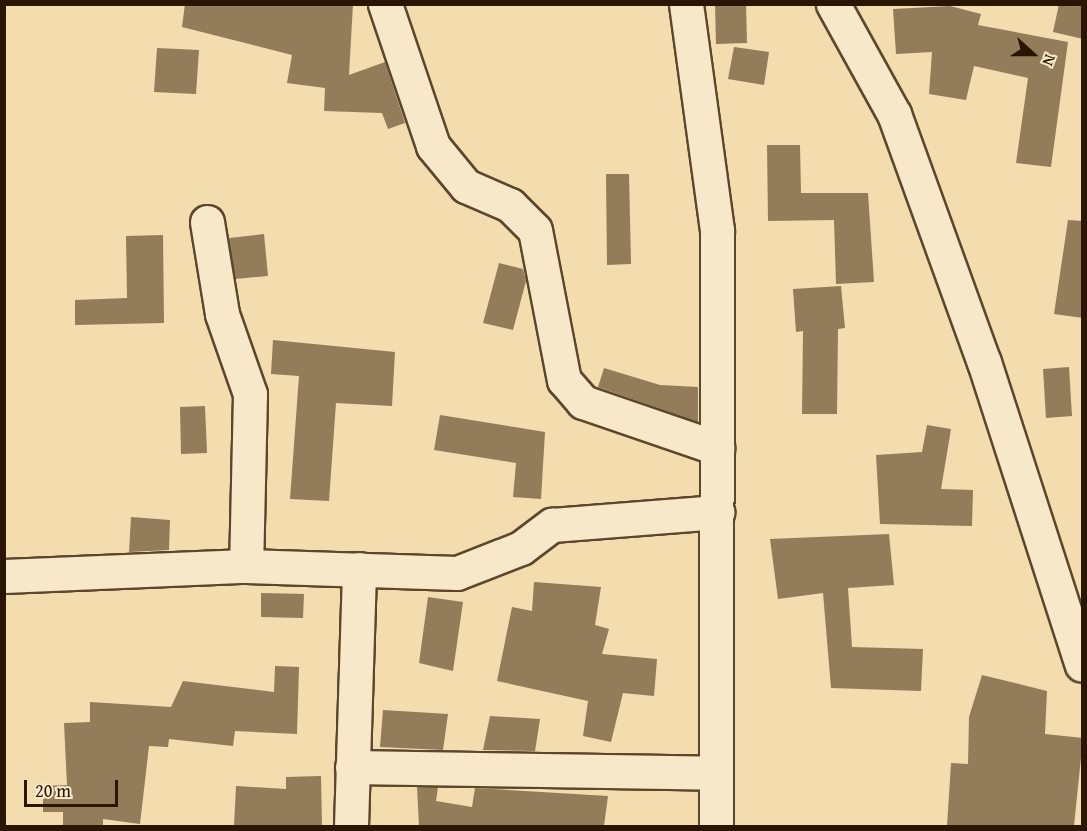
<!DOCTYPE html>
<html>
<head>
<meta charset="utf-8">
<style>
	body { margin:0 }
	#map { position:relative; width:1087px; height:831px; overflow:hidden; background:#f3dcad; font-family:"Gentium Book Plus",serif }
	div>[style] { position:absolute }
	.building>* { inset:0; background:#927c5a }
	.roads { filter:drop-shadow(2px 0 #5c472c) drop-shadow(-2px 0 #5c472c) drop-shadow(0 2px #5c472c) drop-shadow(0 -2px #5c472c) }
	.street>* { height:33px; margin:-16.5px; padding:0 16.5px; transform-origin:16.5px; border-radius:16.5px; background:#f7e8ca }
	span { translate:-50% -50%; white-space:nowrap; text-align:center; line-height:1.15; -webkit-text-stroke:4.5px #f7e8ca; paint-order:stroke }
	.frame { position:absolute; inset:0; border:6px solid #291501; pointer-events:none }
	.north { position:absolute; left:1003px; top:24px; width:60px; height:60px; -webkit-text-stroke:4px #f7e8ca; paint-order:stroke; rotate:111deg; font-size:16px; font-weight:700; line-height:24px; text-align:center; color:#291501 }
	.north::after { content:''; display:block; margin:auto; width:21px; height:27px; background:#291501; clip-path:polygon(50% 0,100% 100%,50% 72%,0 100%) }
	.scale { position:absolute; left:24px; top:780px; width:94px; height:27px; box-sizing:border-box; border:3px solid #291501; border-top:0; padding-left:8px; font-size:18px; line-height:21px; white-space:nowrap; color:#291501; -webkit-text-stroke:4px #f7e8ca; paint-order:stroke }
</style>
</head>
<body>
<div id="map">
	<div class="building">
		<div style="clip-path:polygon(185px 4px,353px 4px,349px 75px,385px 62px,405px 123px,388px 129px,382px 113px,324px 111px,325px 88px,287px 83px,292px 55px,182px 27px)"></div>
		<div style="clip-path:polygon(715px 4px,746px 4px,747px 43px,716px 44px)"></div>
		<div style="clip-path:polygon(1059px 4px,1083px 4px,1083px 39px,1053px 32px)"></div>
		<div style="clip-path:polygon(950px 6px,981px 14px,978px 25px,1068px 42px,1051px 167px,1016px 163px,1028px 78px,974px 66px,966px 100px,929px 94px,932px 52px,896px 54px,893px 9px)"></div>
		<div style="clip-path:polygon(734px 47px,769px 52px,764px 85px,728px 79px)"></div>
		<div style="clip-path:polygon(157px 48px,199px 50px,196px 94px,154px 92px)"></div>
		<div style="clip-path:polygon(767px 145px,800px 145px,801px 193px,868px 193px,874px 282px,836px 284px,834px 220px,768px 221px)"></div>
		<div style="clip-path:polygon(606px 174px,629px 174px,631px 264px,607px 265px)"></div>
		<div style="clip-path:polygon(1068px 220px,1083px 221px,1083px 318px,1054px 314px)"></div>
		<div style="clip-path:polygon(264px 234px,268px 276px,235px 279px,229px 238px)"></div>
		<div style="clip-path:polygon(163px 235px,164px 323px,75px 325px,75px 300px,127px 298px,126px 236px)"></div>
		<div style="clip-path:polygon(499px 263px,523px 269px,526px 281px,513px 330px,483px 323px)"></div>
		<div style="clip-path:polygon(841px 286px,845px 328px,838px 329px,837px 414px,802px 414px,803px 331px,796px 332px,793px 289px)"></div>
		<div style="clip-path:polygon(273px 340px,395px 352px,392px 406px,336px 403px,329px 501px,290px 499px,299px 376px,271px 374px)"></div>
		<div style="clip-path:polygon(1069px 367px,1072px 416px,1046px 418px,1043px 369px)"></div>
		<div style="clip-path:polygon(604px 368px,660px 385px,698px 387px,698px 422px,598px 387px)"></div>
		<div style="clip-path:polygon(205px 406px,207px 453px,181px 454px,180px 407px)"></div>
		<div style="clip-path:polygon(440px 415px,545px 432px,541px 499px,513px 497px,516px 463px,434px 450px)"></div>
		<div style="clip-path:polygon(927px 425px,951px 429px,941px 489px,973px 490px,972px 526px,880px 524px,876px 455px,922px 452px)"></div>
		<div style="clip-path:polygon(131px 517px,170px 520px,169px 550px,129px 552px)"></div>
		<div style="clip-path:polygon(889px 534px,894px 585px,848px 588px,852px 647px,923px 649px,921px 691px,831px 688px,823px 593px,778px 599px,770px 539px)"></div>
		<div style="clip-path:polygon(534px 582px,601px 587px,595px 625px,609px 629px,602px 654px,657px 659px,654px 696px,623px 693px,611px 742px,583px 736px,588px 701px,497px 681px,512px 607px,532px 611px)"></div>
		<div style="clip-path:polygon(261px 593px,304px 594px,303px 618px,261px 617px)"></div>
		<div style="clip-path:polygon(428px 597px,463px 602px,453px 671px,419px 663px)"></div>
		<div style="clip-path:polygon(275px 666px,299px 667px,297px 734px,235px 731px,233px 746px,169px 739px,168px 747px,149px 746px,140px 824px,103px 819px,103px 826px,63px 826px,63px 812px,43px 812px,43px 786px,67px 785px,64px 723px,90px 722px,90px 702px,171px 707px,183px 681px,274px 692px)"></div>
		<div style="clip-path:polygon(982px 675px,1047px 691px,1045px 734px,1083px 738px,1074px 826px,947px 826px,951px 763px,968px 764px,969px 717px)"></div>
		<div style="clip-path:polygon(383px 710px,448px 714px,443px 750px,380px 747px)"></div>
		<div style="clip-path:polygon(490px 716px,540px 719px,535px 751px,483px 750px)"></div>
		<div style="clip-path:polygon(321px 776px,322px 826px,234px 826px,236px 786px,286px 789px,286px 777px)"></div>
		<div style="clip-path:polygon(417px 787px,438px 787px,436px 801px,472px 807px,475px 788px,608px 796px,604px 826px,419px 826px)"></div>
	</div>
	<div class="roads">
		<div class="street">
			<div style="left:385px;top:4px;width:150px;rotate:71.3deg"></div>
			<div style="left:433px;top:146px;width:52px;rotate:50.5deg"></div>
			<div style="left:466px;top:186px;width:48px;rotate:23.4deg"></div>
			<div style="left:510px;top:205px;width:35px;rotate:45deg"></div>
			<div style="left:535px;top:230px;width:153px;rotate:79.1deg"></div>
			<div style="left:564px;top:380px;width:29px;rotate:49deg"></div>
			<div style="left:583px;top:402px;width:142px;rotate:18.9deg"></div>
			<div style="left:686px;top:4px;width:228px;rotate:82.2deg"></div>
			<div style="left:717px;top:230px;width:596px;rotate:90.1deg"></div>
			<div style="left:833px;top:4px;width:126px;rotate:61deg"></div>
			<div style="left:894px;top:114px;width:264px;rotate:70.1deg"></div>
			<div style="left:984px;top:362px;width:318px;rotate:72.1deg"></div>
			<div style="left:207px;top:222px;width:93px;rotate:80.7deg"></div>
			<div style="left:222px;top:314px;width:85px;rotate:70.7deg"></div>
			<div style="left:250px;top:394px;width:172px;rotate:91.3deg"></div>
			<div style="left:4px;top:576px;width:242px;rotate:-2.4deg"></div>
			<div style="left:246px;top:566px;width:211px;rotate:1.9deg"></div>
			<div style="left:457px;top:573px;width:69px;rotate:-21.3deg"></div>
			<div style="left:521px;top:548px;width:39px;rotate:-37deg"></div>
			<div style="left:552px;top:525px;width:166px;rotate:-4.5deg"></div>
			<div style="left:352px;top:767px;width:364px;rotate:0.9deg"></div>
			<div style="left:351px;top:826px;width:257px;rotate:-88.2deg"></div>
		</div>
	</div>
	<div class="frame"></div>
	<div class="north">N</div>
	<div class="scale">20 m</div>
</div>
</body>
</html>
